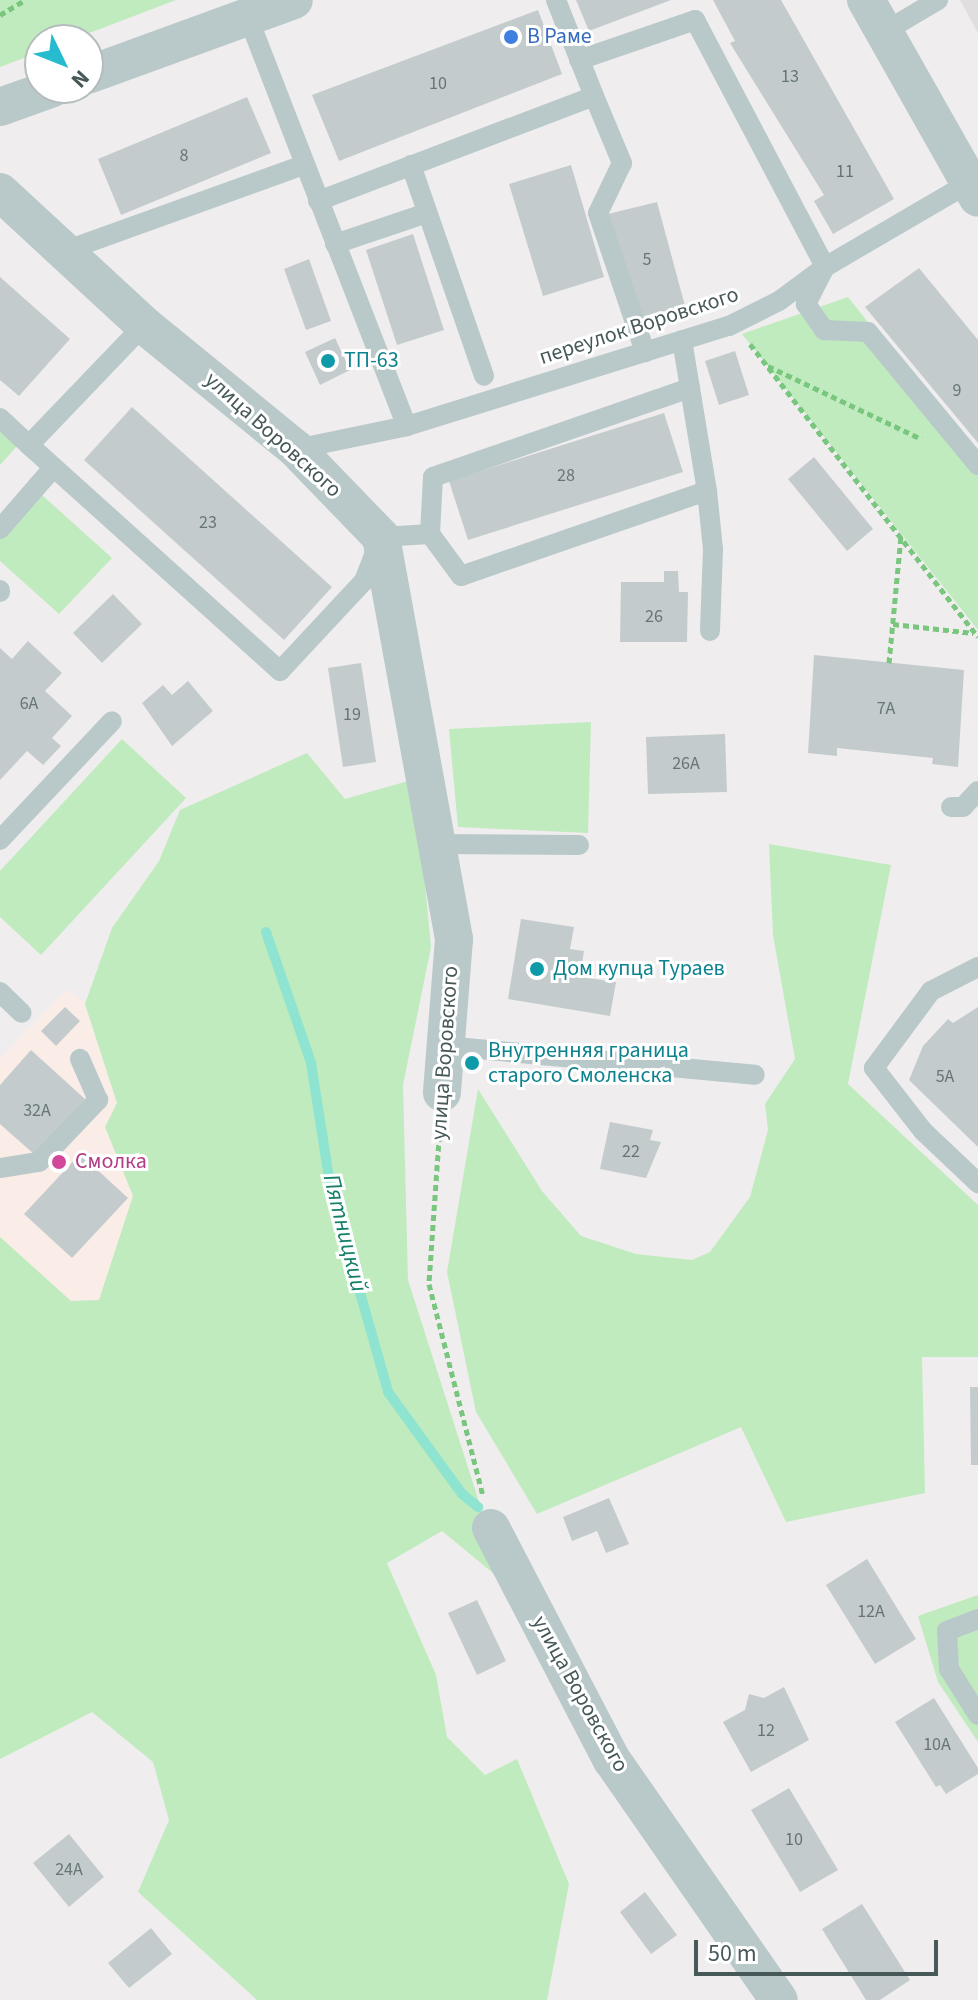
<!DOCTYPE html>
<html>
<head>
<meta charset="utf-8">
<style>
	body { margin:0 }
	#map { position:relative; width:978px; height:2000px; overflow:hidden; background:#f0edee; font-family:"Source Sans 3",sans-serif }
	div>[style] { position:absolute }
	.commercial>* { inset:0; background:#faece7 }
	.education>* { inset:0; background:#e1dee0 }
	.green>* { inset:0; background:#c0ebbe }
	.stream>* { height:10px; margin:-5px; padding:0 5px; transform-origin:5px; border-radius:5px; background:#8ee4d1 }
	.building>* { inset:0; background:#c4cbcd }
	.path>* { height:5px; margin-top:-2.5px; transform-origin:0; background:repeating-linear-gradient(90deg,#79c67e 0 6px,transparent 0 10px) }
	.service>* { height:20px; margin:-10px; padding:0 10px; transform-origin:10px; border-radius:10px; background:#b9c8c9 }
	.minor>* { height:38px; margin:-19px; padding:0 19px; transform-origin:19px; border-radius:19px; background:#b9c8c9 }
	.dots>* { width:22px; height:22px; translate:-50% -50%; box-sizing:border-box; border:4px solid #fff; border-radius:50% }
	span { translate:-50% -50%; white-space:nowrap; text-align:center; line-height:1.15; -webkit-text-stroke:6px #fff; paint-order:stroke }
	.number-label { font-size:18px; color:#667576 }
	.number-label span { -webkit-text-stroke-width:0 }
	.shop-label { font-size:22px; color:#366cbe }
	.left { translate:0 -50%; text-align:left }
	.street-label { font-size:22px; color:#475859 }
	.culture-label { font-size:22px; color:#0d838f }
	.hotel-label { font-size:22px; color:#b23c85 }
	.water-label { font-size:24px; color:#168068; font-style:italic }
	.north { position:absolute; left:24px; top:24px; width:80px; height:80px; box-sizing:border-box; background:#fff; border:2px solid #b5bcbd; border-radius:50%; rotate:133deg; font-size:22px; font-weight:700; line-height:32px; text-align:center; color:#475859 }
	.north::after { content:''; display:block; margin:auto; width:28px; height:36px; background:#27bbd0; clip-path:polygon(50% 0,100% 100%,50% 72%,0 100%) }
	.scale { position:absolute; left:694px; top:1940px; width:244px; height:36px; box-sizing:border-box; border:4px solid #475859; border-top:0; padding-left:10px; font-size:24px; line-height:28px; white-space:nowrap; color:#475859; -webkit-text-stroke:6px #fff; paint-order:stroke }
</style>
</head>
<body>
<div id="map">
	<div class="commercial">
		<div style="clip-path:polygon(67px 989px,85px 1004px,117px 1103px,105px 1128px,133px 1196px,99px 1300px,71px 1301px,0 1237px,0 1059px)"></div>
	</div>
	<div class="education">
		<div style="clip-path:polygon(960px 0,978px 0,978px 33px)"></div>
	</div>
	<div class="green">
		<div style="clip-path:polygon(0 0,176px 0,71px 40px,40px 40px,40px 52px,0 67px)"></div>
		<div style="clip-path:polygon(848px 297px,978px 461px,978px 630px,742px 334px)"></div>
		<div style="clip-path:polygon(0 426px,19px 444px,0 465px)"></div>
		<div style="clip-path:polygon(42px 495px,112px 558px,59px 614px,0 561px,0 538px)"></div>
		<div style="clip-path:polygon(591px 722px,588px 833px,458px 827px,449px 729px)"></div>
		<div style="clip-path:polygon(122px 739px,186px 798px,41px 955px,0 917px,0 871px)"></div>
		<div style="clip-path:polygon(307px 753px,345px 799px,415px 779px,431px 947px,403px 1085px,408px 1280px,505px 1583px,442px 1531px,387px 1563px,436px 1675px,447px 1737px,485px 1775px,517px 1759px,569px 1884px,547px 2000px,257px 2000px,138px 1892px,169px 1820px,153px 1762px,92px 1712px,0 1759px,0 1237px,71px 1301px,99px 1300px,133px 1196px,105px 1127px,117px 1103px,85px 1004px,112px 928px,159px 861px,180px 810px)"></div>
		<div style="clip-path:polygon(769px 844px,891px 865px,848px 1084px,978px 1205px,978px 1357px,922px 1357px,925px 1493px,786px 1522px,741px 1427px,537px 1514px,476px 1412px,447px 1272px,478px 1089px,542px 1191px,581px 1236px,636px 1254px,692px 1260px,710px 1252px,750px 1197px,768px 1130px,765px 1104px,795px 1059px,773px 935px)"></div>
		<div style="clip-path:polygon(978px 1595px,978px 1742px,938px 1682px,918px 1616px)"></div>
	</div>
	<div class="stream">
		<div style="left:266px;top:932px;width:139px;rotate:71deg"></div>
		<div style="left:311px;top:1063px;width:129px;rotate:81.1deg"></div>
		<div style="left:331px;top:1190px;width:210px;rotate:74.2deg"></div>
		<div style="left:388px;top:1392px;width:126px;rotate:54deg"></div>
		<div style="left:462px;top:1494px;width:21px;rotate:39deg"></div>
	</div>
	<div class="building">
		<div style="clip-path:polygon(576px 0,671px 0,589px 31px)"></div>
		<div style="clip-path:polygon(713px 0,781px 0,894px 199px,833px 234px,814px 201px,824px 195px,730px 43px,735px 41px)"></div>
		<div style="clip-path:polygon(538px 10px,562px 74px,339px 161px,312px 95px)"></div>
		<div style="clip-path:polygon(247px 97px,271px 153px,121px 215px,98px 159px)"></div>
		<div style="clip-path:polygon(571px 165px,604px 277px,543px 296px,509px 184px)"></div>
		<div style="clip-path:polygon(657px 202px,685px 306px,636px 318px,608px 214px)"></div>
		<div style="clip-path:polygon(413px 234px,444px 330px,397px 345px,366px 250px)"></div>
		<div style="clip-path:polygon(309px 259px,331px 321px,306px 330px,284px 269px)"></div>
		<div style="clip-path:polygon(919px 268px,978px 340px,978px 443px,865px 307px)"></div>
		<div style="clip-path:polygon(0 277px,70px 339px,19px 396px,0 380px)"></div>
		<div style="clip-path:polygon(335px 338px,350px 370px,320px 385px,305px 352px)"></div>
		<div style="clip-path:polygon(735px 351px,749px 395px,719px 405px,705px 361px)"></div>
		<div style="clip-path:polygon(132px 407px,332px 587px,284px 640px,84px 460px)"></div>
		<div style="clip-path:polygon(664px 413px,683px 472px,468px 540px,449px 481px)"></div>
		<div style="clip-path:polygon(814px 457px,873px 529px,847px 551px,788px 479px)"></div>
		<div style="clip-path:polygon(664px 571px,678px 571px,679px 592px,688px 592px,687px 642px,620px 642px,621px 582px,664px 582px)"></div>
		<div style="clip-path:polygon(113px 594px,142px 624px,102px 663px,73px 633px)"></div>
		<div style="clip-path:polygon(28px 641px,62px 673px,45px 691px,72px 716px,52px 738px,61px 746px,43px 765px,27px 751px,0 780px,0 648px,12px 659px)"></div>
		<div style="clip-path:polygon(814px 655px,964px 670px,958px 767px,932px 764px,933px 758px,837px 748px,837px 756px,808px 753px)"></div>
		<div style="clip-path:polygon(361px 663px,376px 762px,343px 767px,328px 668px)"></div>
		<div style="clip-path:polygon(188px 681px,213px 711px,172px 746px,142px 703px,163px 685px,172px 695px)"></div>
		<div style="clip-path:polygon(725px 734px,727px 792px,648px 794px,646px 737px)"></div>
		<div style="clip-path:polygon(521px 919px,574px 927px,570px 949px,584px 951px,580px 977px,616px 982px,610px 1016px,508px 999px)"></div>
		<div style="clip-path:polygon(65px 1007px,80px 1021px,56px 1046px,41px 1031px)"></div>
		<div style="clip-path:polygon(978px 1007px,978px 1147px,909px 1080px,923px 1046px,948px 1019px,953px 1023px)"></div>
		<div style="clip-path:polygon(31px 1050px,85px 1099px,35px 1155px,0 1124px,0 1085px)"></div>
		<div style="clip-path:polygon(610px 1122px,653px 1130px,650px 1140px,661px 1142px,646px 1178px,600px 1169px)"></div>
		<div style="clip-path:polygon(80px 1154px,128px 1198px,72px 1258px,24px 1214px)"></div>
		<div style="clip-path:polygon(970px 1387px,978px 1387px,978px 1465px,971px 1465px)"></div>
		<div style="clip-path:polygon(609px 1498px,629px 1544px,606px 1553px,597px 1531px,572px 1541px,563px 1517px)"></div>
		<div style="clip-path:polygon(867px 1559px,916px 1639px,875px 1664px,826px 1585px)"></div>
		<div style="clip-path:polygon(477px 1600px,506px 1661px,477px 1675px,448px 1613px)"></div>
		<div style="clip-path:polygon(784px 1687px,809px 1740px,751px 1772px,723px 1722px,745px 1710px,749px 1694px,764px 1698px)"></div>
		<div style="clip-path:polygon(934px 1698px,978px 1768px,978px 1774px,946px 1794px,940px 1785px,936px 1787px,895px 1722px)"></div>
		<div style="clip-path:polygon(789px 1788px,838px 1870px,800px 1892px,751px 1810px)"></div>
		<div style="clip-path:polygon(69px 1834px,104px 1877px,69px 1907px,33px 1863px)"></div>
		<div style="clip-path:polygon(645px 1892px,677px 1935px,651px 1954px,620px 1912px)"></div>
		<div style="clip-path:polygon(862px 1904px,910px 1980px,880px 2000px,866px 2000px,822px 1929px)"></div>
		<div style="clip-path:polygon(151px 1928px,172px 1954px,129px 1988px,108px 1963px)"></div>
	</div>
	<div class="path">
		<div style="left:0;top:15px;width:29px;rotate:-31deg"></div>
		<div style="left:750px;top:344px;width:371px;rotate:52.1deg"></div>
		<div style="left:768px;top:366px;width:170px;rotate:25.4deg"></div>
		<div style="left:893px;top:624px;width:81px;rotate:6.4deg"></div>
		<div style="left:889px;top:663px;width:127px;rotate:-84.6deg"></div>
		<div style="left:440px;top:1125px;width:159px;rotate:94deg"></div>
		<div style="left:429px;top:1284px;width:219px;rotate:75.7deg"></div>
	</div>
	<div class="service">
		<div style="left:248px;top:17px;width:439px;rotate:68.8deg"></div>
		<div style="left:884px;top:32px;width:63px;rotate:-30.7deg"></div>
		<div style="left:579px;top:60px;width:123px;rotate:-19deg"></div>
		<div style="left:695px;top:20px;width:279px;rotate:62.2deg"></div>
		<div style="left:825px;top:267px;width:42px;rotate:117.2deg"></div>
		<div style="left:806px;top:304px;width:32px;rotate:55deg"></div>
		<div style="left:824px;top:330px;width:44px;rotate:2.6deg"></div>
		<div style="left:868px;top:332px;width:173px;rotate:50.4deg"></div>
		<div style="left:594px;top:96px;width:73px;rotate:67.3deg"></div>
		<div style="left:622px;top:163px;width:55px;rotate:115.6deg"></div>
		<div style="left:598px;top:213px;width:147px;rotate:71.3deg"></div>
		<div style="left:411px;top:165px;width:223px;rotate:70.9deg"></div>
		<div style="left:318px;top:201px;width:295px;rotate:-20.8deg"></div>
		<div style="left:594px;top:96px;width:103px;rotate:-111.6deg"></div>
		<div style="left:335px;top:244px;width:97px;rotate:-18.6deg"></div>
		<div style="left:62px;top:252px;width:257px;rotate:-19.8deg"></div>
		<div style="left:0;top:418px;width:40px;rotate:43deg"></div>
		<div style="left:29px;top:445px;width:166px;rotate:-46.2deg"></div>
		<div style="left:29px;top:445px;width:338px;rotate:42deg"></div>
		<div style="left:280px;top:671px;width:123px;rotate:-47deg"></div>
		<div style="left:364px;top:581px;width:47px;rotate:-68.9deg"></div>
		<div style="left:381px;top:537px;width:49px;rotate:-3.5deg"></div>
		<div style="left:430px;top:534px;width:52px;rotate:53.6deg"></div>
		<div style="left:461px;top:576px;width:260px;rotate:-19.1deg"></div>
		<div style="left:707px;top:491px;width:153px;rotate:-99.4deg"></div>
		<div style="left:296px;top:449px;width:113px;rotate:-11.7deg"></div>
		<div style="left:407px;top:426px;width:337px;rotate:-17.3deg"></div>
		<div style="left:729px;top:326px;width:56px;rotate:-26.6deg"></div>
		<div style="left:779px;top:301px;width:57px;rotate:-36.5deg"></div>
		<div style="left:825px;top:267px;width:167px;rotate:-30.3deg"></div>
		<div style="left:707px;top:491px;width:58px;rotate:84.1deg"></div>
		<div style="left:713px;top:549px;width:82px;rotate:92.1deg"></div>
		<div style="left:0;top:529px;width:81px;rotate:-49deg"></div>
		<div style="left:430px;top:534px;width:57px;rotate:-87deg"></div>
		<div style="left:433px;top:477px;width:272px;rotate:-19.1deg"></div>
		<div style="left:0;top:590px;width:2px;rotate:90deg"></div>
		<div style="left:951px;top:807px;width:12px"></div>
		<div style="left:963px;top:807px;width:22px;rotate:-47deg"></div>
		<div style="left:0;top:840px;width:163px;rotate:-46.7deg"></div>
		<div style="left:441px;top:844px;width:138px;rotate:0.4deg"></div>
		<div style="left:978px;top:967px;width:53px;rotate:152.9deg"></div>
		<div style="left:931px;top:991px;width:96px;rotate:126.5deg"></div>
		<div style="left:874px;top:1068px;width:80px;rotate:52.1deg"></div>
		<div style="left:923px;top:1131px;width:76px;rotate:43.4deg"></div>
		<div style="left:0;top:992px;width:30px;rotate:44deg"></div>
		<div style="left:445px;top:1046px;width:311px;rotate:5.3deg"></div>
		<div style="left:0;top:1168px;width:39px;rotate:-9deg"></div>
		<div style="left:39px;top:1162px;width:86px;rotate:-46.4deg"></div>
		<div style="left:98px;top:1100px;width:45px;rotate:-113.7deg"></div>
		<div style="left:978px;top:1619px;width:33px;rotate:159deg"></div>
		<div style="left:947px;top:1631px;width:38px;rotate:87deg"></div>
		<div style="left:949px;top:1669px;width:54px;rotate:57.8deg"></div>
	</div>
	<div class="minor">
		<div style="left:866px;top:0;width:227px;rotate:60.5deg"></div>
		<div style="left:88px;top:75px;width:219px;rotate:-20deg"></div>
		<div style="left:0;top:107px;width:56px;rotate:-19.7deg"></div>
		<div style="left:0;top:192px;width:196px;rotate:42.7deg"></div>
		<div style="left:144px;top:325px;width:196px;rotate:39.2deg"></div>
		<div style="left:296px;top:449px;width:122px;rotate:46deg"></div>
		<div style="left:381px;top:537px;width:409px;rotate:79.7deg"></div>
		<div style="left:454px;top:939px;width:154px;rotate:94.5deg"></div>
		<div style="left:491px;top:1528px;width:262px;rotate:62.5deg"></div>
		<div style="left:612px;top:1760px;width:292px;rotate:55.2deg"></div>
	</div>
	<div class="dots">
		<div style="left:511px;top:37px;background:#3f7fe0"></div>
		<div style="left:328px;top:361px;background:#0f9aa8"></div>
		<div style="left:537px;top:969px;background:#0f9aa8"></div>
		<div style="left:472px;top:1063px;background:#0f9aa8"></div>
		<div style="left:59px;top:1162px;background:#d1479c"></div>
	</div>
	<div class="number-label">
		<span style="left:790px;top:77px">13</span>
		<span style="left:438px;top:84px">10</span>
		<span style="left:184px;top:156px">8</span>
		<span style="left:845px;top:172px">11</span>
		<span style="left:647px;top:260px">5</span>
		<span style="left:957px;top:391px">9</span>
		<span style="left:566px;top:476px">28</span>
		<span style="left:208px;top:523px">23</span>
		<span style="left:654px;top:617px">26</span>
		<span style="left:29px;top:704px">6А</span>
		<span style="left:886px;top:709px">7А</span>
		<span style="left:352px;top:715px">19</span>
		<span style="left:686px;top:764px">26А</span>
		<span style="left:945px;top:1077px">5А</span>
		<span style="left:37px;top:1111px">32А</span>
		<span style="left:631px;top:1152px">22</span>
		<span style="left:871px;top:1612px">12А</span>
		<span style="left:766px;top:1731px">12</span>
		<span style="left:937px;top:1745px">10А</span>
		<span style="left:794px;top:1840px">10</span>
		<span style="left:69px;top:1870px">24А</span>
	</div>
	<div class="shop-label">
		<span class="left" style="left:527px;top:37px">В Раме</span>
	</div>
	<div class="street-label">
		<span style="left:639px;top:326px;rotate:-18deg">переулок Воровского</span>
		<span style="left:273px;top:435px;rotate:42deg">улица Воровского</span>
		<span style="left:445px;top:1053px;rotate:-86deg">улица Воровского</span>
		<span style="left:580px;top:1694px;rotate:61deg">улица Воровского</span>
	</div>
	<div class="culture-label">
		<span class="left" style="left:344px;top:361px">ТП-63</span>
		<span class="left" style="left:553px;top:969px">Дом купца Тураев</span>
		<span class="left" style="left:488px;top:1063px">Внутренняя граница<br>старого Смоленска</span>
	</div>
	<div class="hotel-label">
		<span class="left" style="left:75px;top:1162px">Смолка</span>
	</div>
	<div class="water-label">
		<span style="left:345px;top:1233px;rotate:76deg">Пятницкий</span>
	</div>
	<div class="north">N</div>
	<div class="scale">50 m</div>
</div>
</body>
</html>
